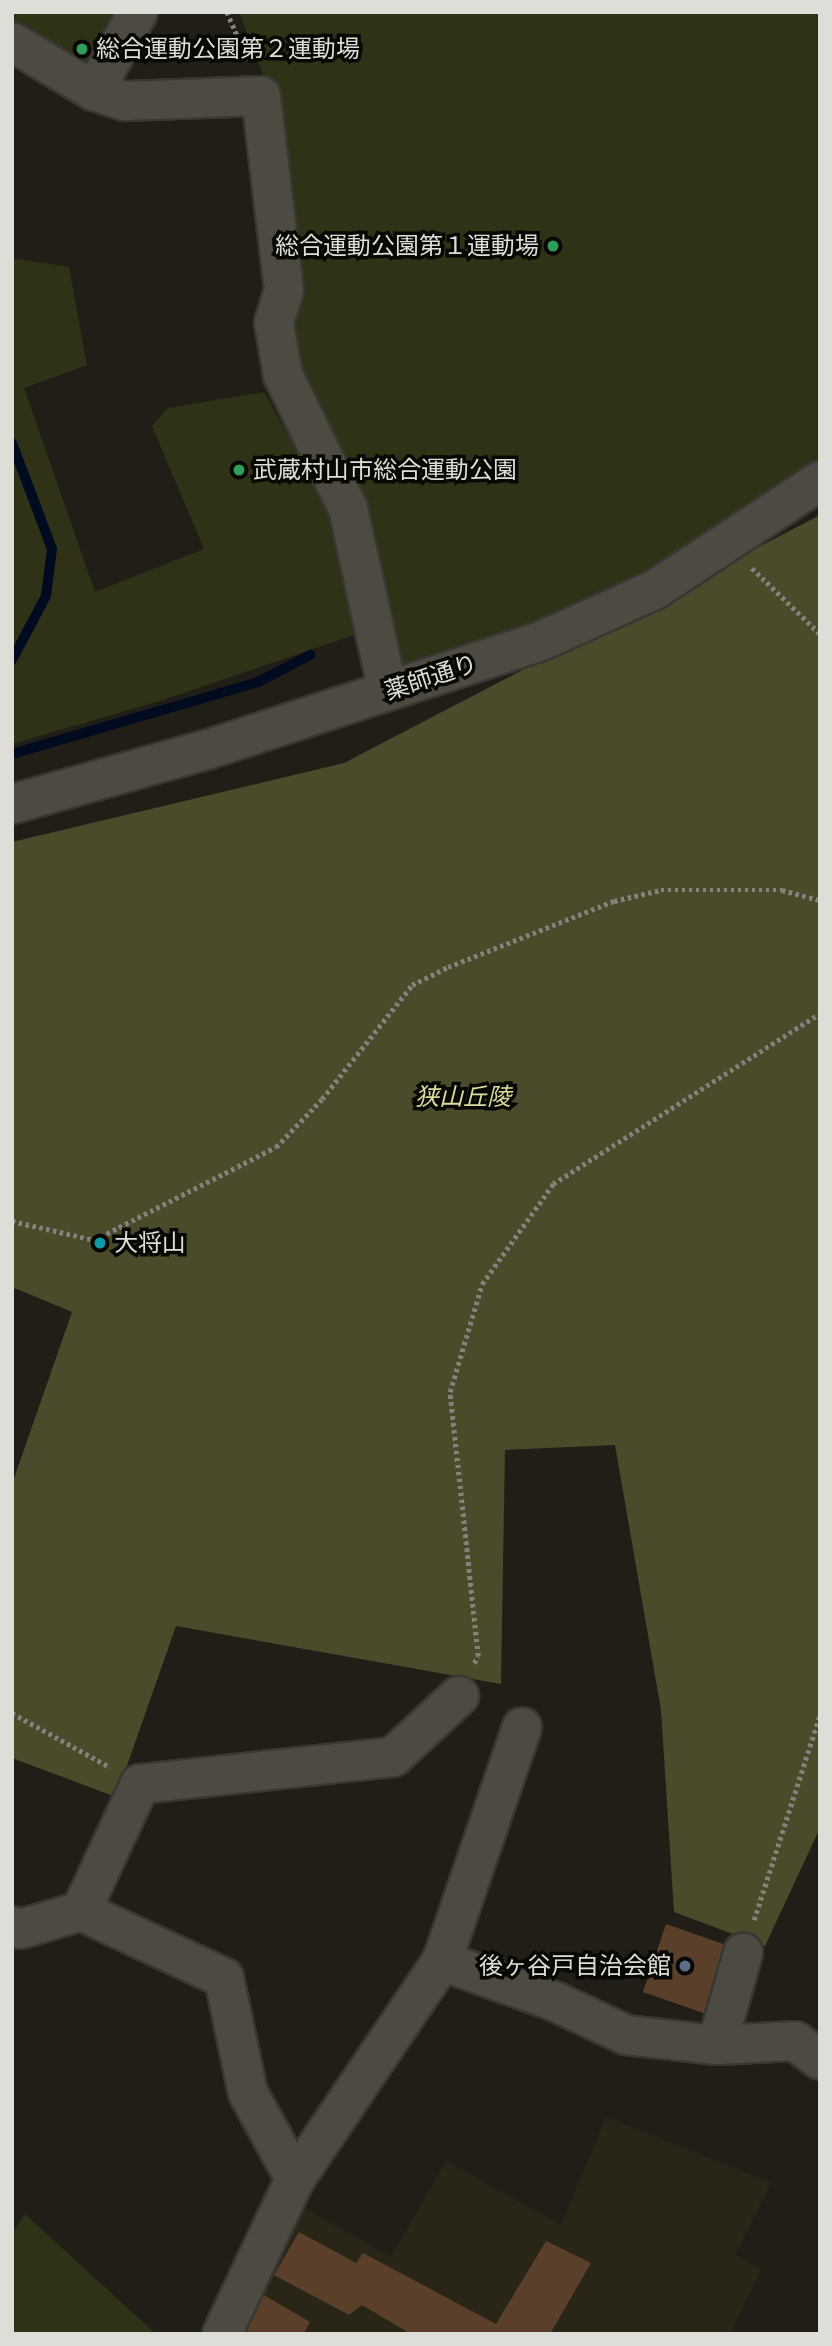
<!DOCTYPE html>
<html>
<head>
<meta charset="utf-8">
<style>
	body { margin:0 }
	#map { position:relative; width:832px; height:2346px; overflow:hidden; background:#201e16; font-family:"Source Serif 4","Noto Sans JP",serif }
	div>[style] { position:absolute }
	.built>* { inset:0; background:#292618 }
	.green>* { inset:0; background:#303218 }
	.forest>* { inset:0; background:#494b2b }
	.stream>* { height:10px; margin:-5px; padding:0 5px; transform-origin:5px; border-radius:5px; background:#000b1f }
	.building>* { inset:0; background:#5a402a }
	.path>* { height:4.5px; margin-top:-2.25px; transform-origin:0; background:repeating-linear-gradient(90deg,#84827c 0 3.5px,transparent 0 7px) }
	.roads { filter:drop-shadow(2px 0 #393732) drop-shadow(-2px 0 #393732) drop-shadow(0 2px #393732) drop-shadow(0 -2px #393732) }
	.minor>* { height:38px; margin:-19px; padding:0 19px; transform-origin:19px; border-radius:19px; background:#4c4a41 }
	.dots>* { width:19px; height:19px; translate:-50% -50%; box-sizing:border-box; border:4px solid #090805; border-radius:50% }
	span { translate:-50% -50%; white-space:nowrap; text-align:center; line-height:1.15; -webkit-text-stroke:7px #090805; paint-order:stroke }
	.poi-label { font-size:24px; color:#dfddd8 }
	.left { translate:0 -50%; text-align:left }
	.right { translate:-100% -50%; text-align:right }
	.street-label { font-size:24px; color:#dfddd8 }
	.park-label { font-size:24px; color:#d9dda0; font-style:italic }
	.frame { position:absolute; inset:0; border:14px solid #dfddd8; pointer-events:none }
</style>
</head>
<body>
<div id="map">
	<div class="built">
		<div style="clip-path:polygon(606px 2117px,771px 2183px,735px 2255px,761px 2269px,730px 2334px,228px 2334px,292px 2201px,391px 2257px,446px 2161px,561px 2225px)"></div>
	</div>
	<div class="green">
		<div style="clip-path:polygon(12px 12px,121px 12px,99px 74px,12px 25px)"></div>
		<div style="clip-path:polygon(239px 12px,820px 12px,820px 460px,673px 579px,397px 704px,292px 374px,280px 119px)"></div>
		<div style="clip-path:polygon(12px 258px,69px 267px,87px 365px,24px 388px,95px 592px,204px 549px,152px 426px,168px 408px,264px 392px,332px 513px,360px 633px,163px 700px,12px 744px)"></div>
		<div style="clip-path:polygon(25px 2214px,156px 2334px,12px 2334px,12px 2234px)"></div>
	</div>
	<div class="forest">
		<div style="clip-path:polygon(820px 515px,820px 1828px,765px 1946px,674px 1912px,661px 1710px,615px 1445px,505px 1450px,501px 1684px,176px 1626px,116px 1797px,12px 1758px,12px 1484px,72px 1312px,12px 1287px,12px 842px,344px 763px)"></div>
	</div>
	<div class="stream">
		<div style="left:12px;top:443px;width:113px;rotate:69.3deg"></div>
		<div style="left:52px;top:549px;width:47px;rotate:97.3deg"></div>
		<div style="left:46px;top:596px;width:72px;rotate:118deg"></div>
		<div style="left:12px;top:754px;width:256px;rotate:-16.3deg"></div>
		<div style="left:258px;top:682px;width:59px;rotate:-27.4deg"></div>
	</div>
	<div class="building">
		<div style="clip-path:polygon(666px 1924px,729px 1946px,706px 2014px,643px 1992px)"></div>
		<div style="clip-path:polygon(299px 2232px,356px 2263px,363px 2253px,496px 2324px,546px 2241px,591px 2263px,550px 2334px,411px 2334px,362px 2305px,349px 2315px,274px 2275px)"></div>
		<div style="clip-path:polygon(262px 2294px,310px 2322px,303px 2334px,240px 2334px)"></div>
	</div>
	<div class="path">
		<div style="left:227px;top:12px;width:55px;rotate:66.3deg"></div>
		<div style="left:752px;top:568px;width:95px;rotate:44.1deg"></div>
		<div style="left:12px;top:1221px;width:84px;rotate:13deg"></div>
		<div style="left:94px;top:1240px;width:204px;rotate:-27.1deg"></div>
		<div style="left:276px;top:1147px;width:66px;rotate:-46.2deg"></div>
		<div style="left:322px;top:1099px;width:145px;rotate:-51.7deg"></div>
		<div style="left:412px;top:985px;width:40px;rotate:-26.6deg"></div>
		<div style="left:448px;top:967px;width:179px;rotate:-21.7deg"></div>
		<div style="left:614px;top:901px;width:48px;rotate:-13.2deg"></div>
		<div style="left:661px;top:890px;width:121px"></div>
		<div style="left:782px;top:890px;width:39px;rotate:15deg"></div>
		<div style="left:474px;top:1663px;width:8px;rotate:-60deg"></div>
		<div style="left:478px;top:1656px;width:265px;rotate:-96.1deg"></div>
		<div style="left:450px;top:1392px;width:113px;rotate:-73.5deg"></div>
		<div style="left:482px;top:1284px;width:123px;rotate:-54.6deg"></div>
		<div style="left:553px;top:1184px;width:317px;rotate:-32.6deg"></div>
		<div style="left:12px;top:1713px;width:112px;rotate:28.9deg"></div>
		<div style="left:754px;top:1920px;width:216px;rotate:-72.2deg"></div>
	</div>
	<div class="roads">
		<div class="minor">
			<div style="left:12px;top:42px;width:96px;rotate:30.9deg"></div>
			<div style="left:94px;top:91px;width:33px;rotate:18deg"></div>
			<div style="left:125px;top:101px;width:136px;rotate:-2.1deg"></div>
			<div style="left:261px;top:96px;width:195px;rotate:83.2deg"></div>
			<div style="left:284px;top:290px;width:34px;rotate:107deg"></div>
			<div style="left:274px;top:323px;width:53px;rotate:80.2deg"></div>
			<div style="left:283px;top:375px;width:148px;rotate:64deg"></div>
			<div style="left:348px;top:508px;width:187px;rotate:77.7deg"></div>
			<div style="left:94px;top:91px;width:90px;rotate:-60.9deg"></div>
			<div style="left:12px;top:804px;width:201px;rotate:-15.6deg"></div>
			<div style="left:206px;top:750px;width:352px;rotate:-18deg"></div>
			<div style="left:541px;top:641px;width:126px;rotate:-24.3deg"></div>
			<div style="left:656px;top:589px;width:196px;rotate:-33.4deg"></div>
			<div style="left:81px;top:1911px;width:140px;rotate:-65.1deg"></div>
			<div style="left:140px;top:1784px;width:254px;rotate:-6.1deg"></div>
			<div style="left:393px;top:1757px;width:90px;rotate:-42.7deg"></div>
			<div style="left:12px;top:1926px;width:9px;rotate:18deg"></div>
			<div style="left:21px;top:1929px;width:63px;rotate:-16.7deg"></div>
			<div style="left:81px;top:1911px;width:158px;rotate:25.1deg"></div>
			<div style="left:224px;top:1978px;width:117px;rotate:78.2deg"></div>
			<div style="left:248px;top:2093px;width:98px;rotate:61.3deg"></div>
			<div style="left:442px;top:1961px;width:121px;rotate:19.8deg"></div>
			<div style="left:556px;top:2002px;width:77px;rotate:25.2deg"></div>
			<div style="left:626px;top:2035px;width:92px;rotate:6.3deg"></div>
			<div style="left:717px;top:2045px;width:78px;rotate:-2.9deg"></div>
			<div style="left:795px;top:2041px;width:31px;rotate:37deg"></div>
			<div style="left:717px;top:2045px;width:96px;rotate:-74.2deg"></div>
			<div style="left:222px;top:2334px;width:171px;rotate:-64.8deg"></div>
			<div style="left:295px;top:2179px;width:263px;rotate:-56deg"></div>
			<div style="left:442px;top:1961px;width:247px;rotate:-71.1deg"></div>
		</div>
	</div>
	<div class="dots">
		<div style="left:82px;top:49px;background:#2e9e5b"></div>
		<div style="left:553px;top:246px;background:#2e9e5b"></div>
		<div style="left:239px;top:470px;background:#2e9e5b"></div>
		<div style="left:100px;top:1243px;background:#0f9aa8"></div>
		<div style="left:685px;top:1966px;background:#5c6f8a"></div>
	</div>
	<div class="poi-label">
		<span class="left" style="left:96px;top:49px">総合運動公園第２運動場</span>
		<span class="right" style="left:539px;top:246px">総合運動公園第１運動場</span>
		<span class="left" style="left:253px;top:470px">武蔵村山市総合運動公園</span>
		<span class="left" style="left:114px;top:1243px">大将山</span>
		<span class="right" style="left:671px;top:1966px">後ヶ谷戸自治会館</span>
	</div>
	<div class="street-label">
		<span style="left:431px;top:677px;rotate:-18deg">薬師通り</span>
	</div>
	<div class="park-label">
		<span style="left:463px;top:1097px">狭山丘陵</span>
	</div>
	<div class="frame"></div>
</div>
</body>
</html>
